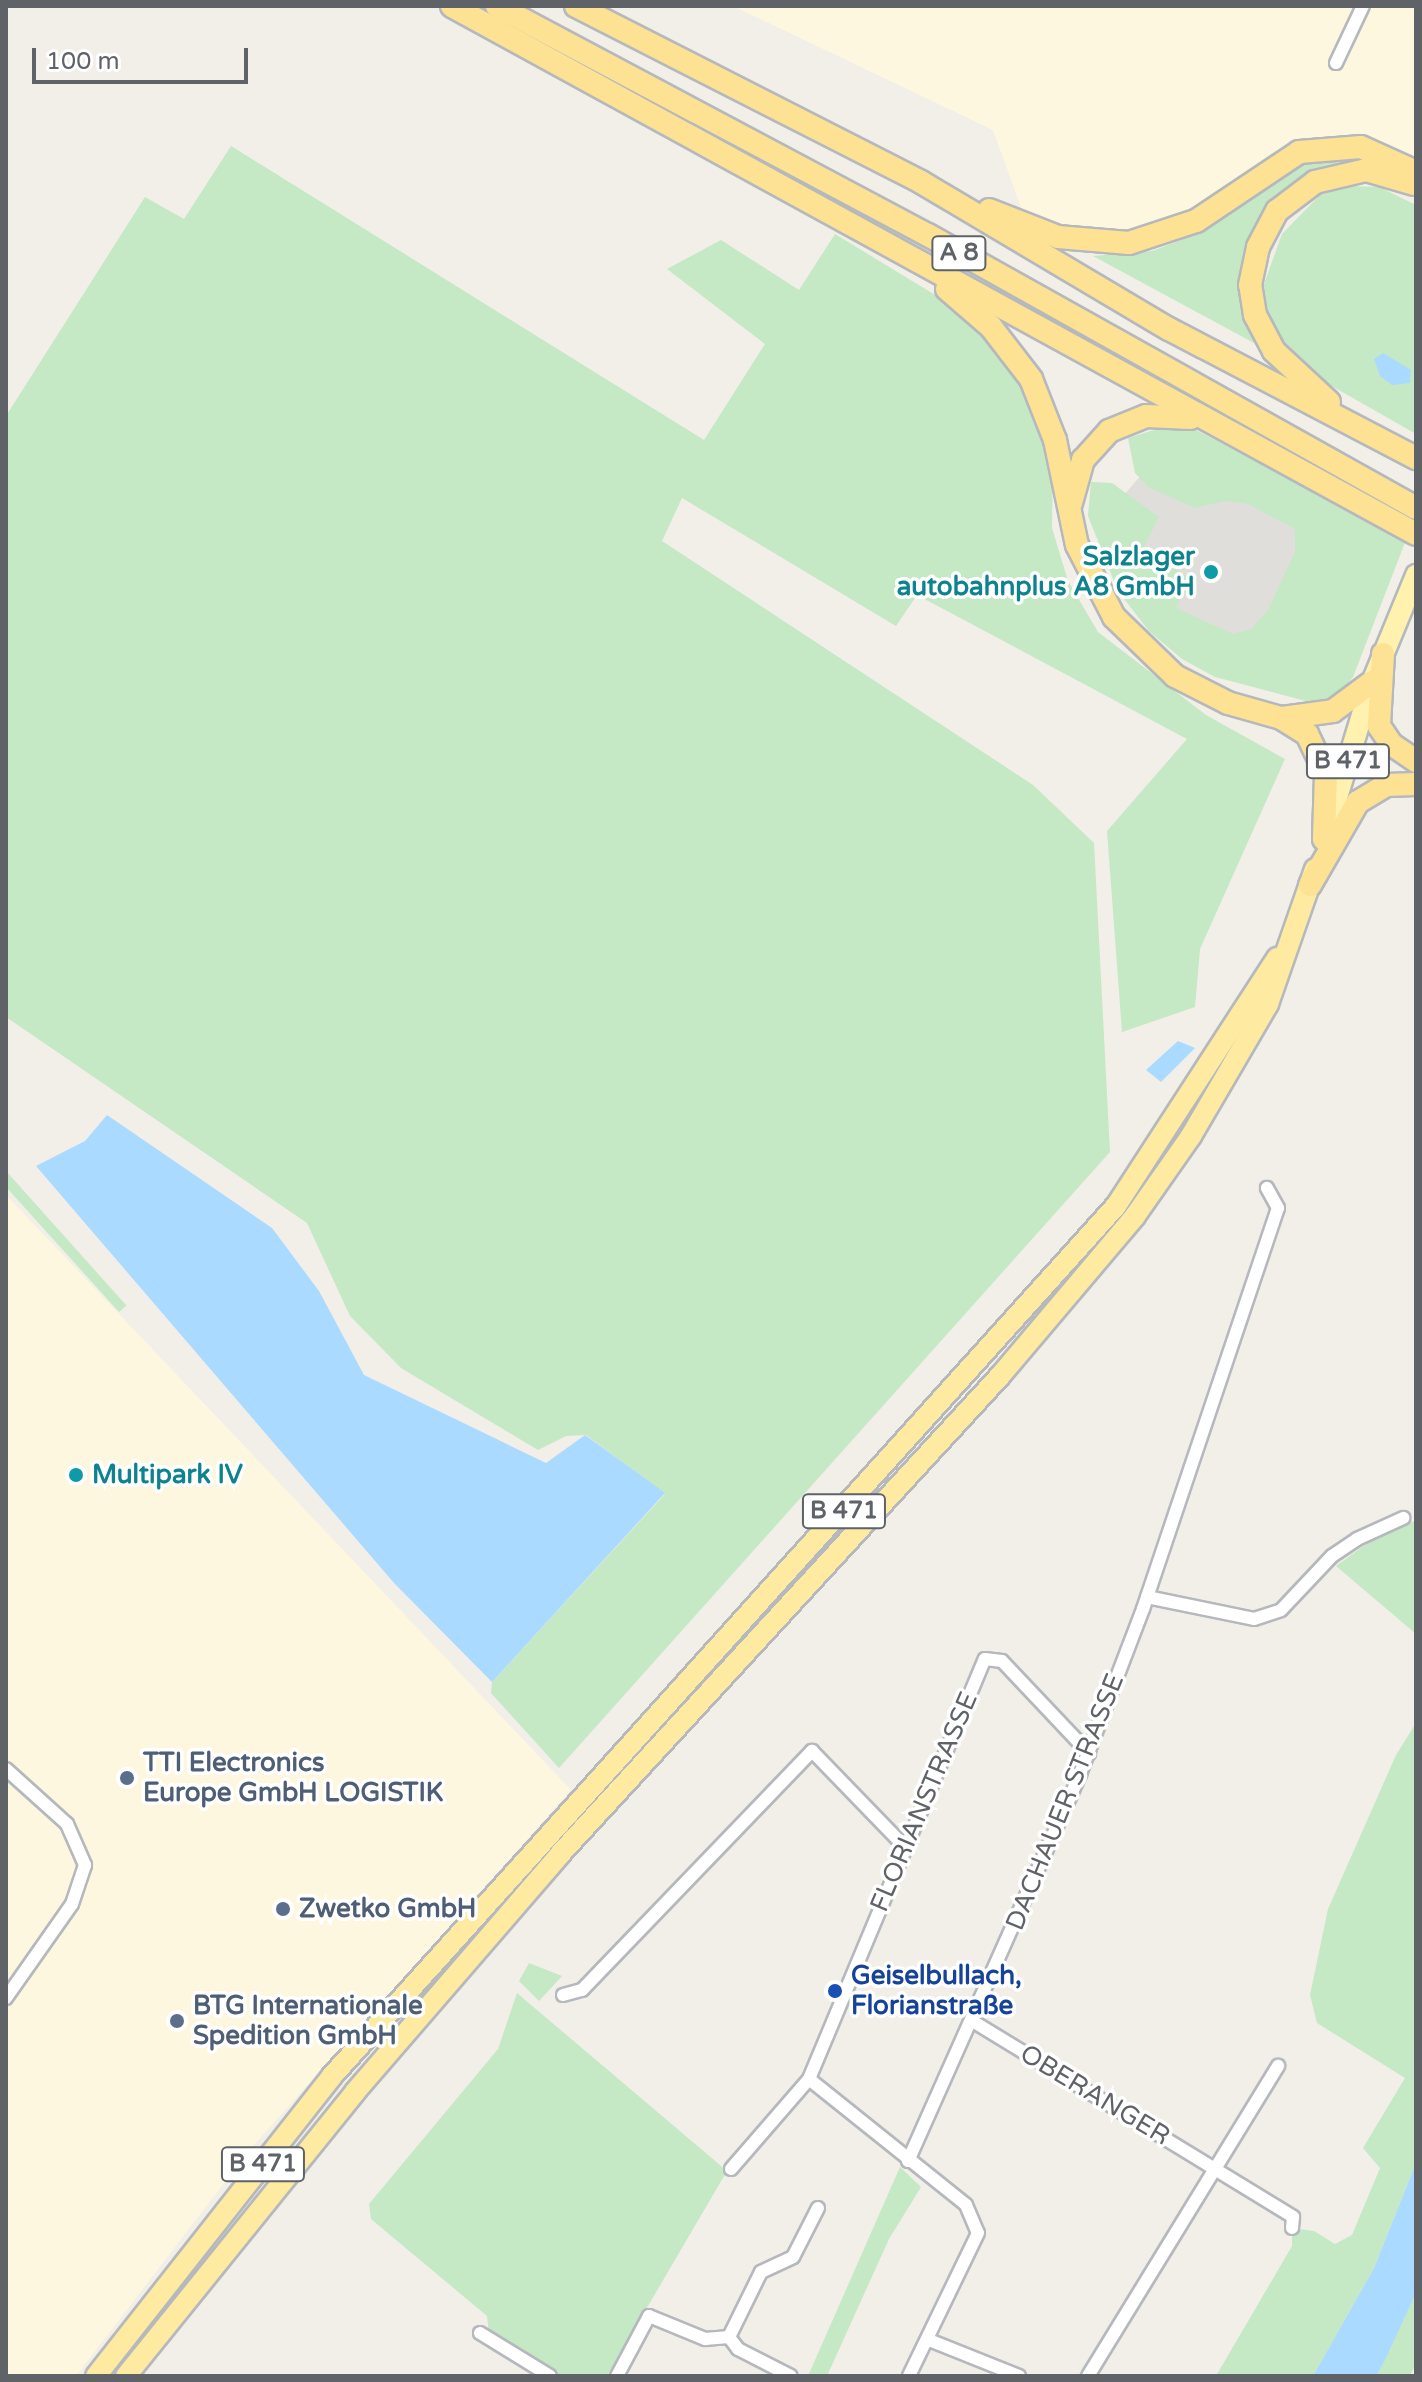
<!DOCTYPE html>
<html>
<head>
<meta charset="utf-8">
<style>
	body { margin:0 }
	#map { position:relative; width:1422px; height:2382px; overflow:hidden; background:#f1efe8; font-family:"Varela Round",sans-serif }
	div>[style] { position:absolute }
	.commercial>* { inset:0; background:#fef7e0 }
	.industrial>* { inset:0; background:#e0deda }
	.green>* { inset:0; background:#c5e8c5 }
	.water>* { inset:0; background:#aadaff }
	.roads { filter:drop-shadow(2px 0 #b5b8bc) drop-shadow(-2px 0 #b5b8bc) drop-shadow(0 2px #b5b8bc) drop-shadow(0 -2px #b5b8bc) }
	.minor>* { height:12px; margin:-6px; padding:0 6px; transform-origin:6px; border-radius:6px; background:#fff }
	.primary>* { height:20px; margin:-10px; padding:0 10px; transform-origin:10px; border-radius:10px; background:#fff2af }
	.trunk>* { height:20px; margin:-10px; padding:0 10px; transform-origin:10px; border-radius:10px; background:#feeaa1 }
	.motorway>* { height:22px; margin:-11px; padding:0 11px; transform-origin:11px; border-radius:11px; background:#fde293 }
	.dots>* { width:22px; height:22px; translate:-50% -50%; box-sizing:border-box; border:4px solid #fff; border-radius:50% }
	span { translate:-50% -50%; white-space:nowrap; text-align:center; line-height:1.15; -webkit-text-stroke:7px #fff; paint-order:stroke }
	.shield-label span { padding:2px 6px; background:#fff; border:2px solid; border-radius:6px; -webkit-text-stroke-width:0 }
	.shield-label { font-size:24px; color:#5f6368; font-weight:700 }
	.culture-label { font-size:26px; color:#0d838f; font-weight:700 }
	.right { translate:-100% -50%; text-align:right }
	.left { translate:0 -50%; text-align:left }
	.service-label { font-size:26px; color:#4e5e75; font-weight:700 }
	.street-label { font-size:26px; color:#5f6368 }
	.transit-label { font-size:26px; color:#164399; font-weight:700 }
	.frame { position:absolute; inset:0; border:8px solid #5f6368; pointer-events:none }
	.scale { position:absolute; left:32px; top:48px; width:216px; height:36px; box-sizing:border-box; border:4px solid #5f6368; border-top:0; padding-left:10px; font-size:24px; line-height:28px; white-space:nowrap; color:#5f6368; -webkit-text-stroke:6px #fff; paint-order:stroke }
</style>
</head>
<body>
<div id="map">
	<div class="commercial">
		<div style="clip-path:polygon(733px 6px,1416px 6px,1416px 169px,1302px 145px,1265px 159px,1221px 197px,1166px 230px,1109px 240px,1026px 221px,993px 130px)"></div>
		<div style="clip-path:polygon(6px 1195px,571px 1790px,251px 2148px,76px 2376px,6px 2376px)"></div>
	</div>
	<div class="industrial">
		<div style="clip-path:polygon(1168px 444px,1397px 562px,1348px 684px,1323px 701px,1220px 657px,1099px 524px)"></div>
	</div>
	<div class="green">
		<div style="clip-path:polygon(231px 146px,704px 440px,765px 344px,667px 269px,721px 240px,799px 290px,835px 234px,950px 304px,993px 343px,1036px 402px,1053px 458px,1052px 528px,1068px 581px,1098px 632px,1206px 715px,1285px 759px,1200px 949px,1195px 1007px,1122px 1032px,1107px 831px,1187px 739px,917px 595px,896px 626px,682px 498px,662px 541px,1033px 785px,1094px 843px,1110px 1152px,559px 1768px,491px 1693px,492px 1682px,665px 1494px,586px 1435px,566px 1436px,538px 1450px,401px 1368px,350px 1316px,307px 1223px,6px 1017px,6px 416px,145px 197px,184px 219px)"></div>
		<div style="clip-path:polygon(1319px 156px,1369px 159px,1302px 175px,1258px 219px,1245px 248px,1241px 277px,1254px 343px,1093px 256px,1152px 251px,1192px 236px,1290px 166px)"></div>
		<div style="clip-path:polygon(1348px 186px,1379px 187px,1416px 205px,1416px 434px,1295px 365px,1266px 314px,1264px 284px,1282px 234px,1320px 195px)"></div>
		<div style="clip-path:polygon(1167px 426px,1192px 428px,1406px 540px,1353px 677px,1342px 692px,1313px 703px,1215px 677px,1182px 659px,1149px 631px,1118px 591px,1088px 516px,1091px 482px,1112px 483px,1159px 517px,1142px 551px,1191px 578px,1176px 608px,1233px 634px,1251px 629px,1268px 610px,1295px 552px,1295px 529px,1248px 504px,1225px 501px,1195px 508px,1148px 487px,1135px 473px,1128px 438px)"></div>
		<div style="clip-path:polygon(6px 1171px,126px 1305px,127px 1305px,119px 1312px,6px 1187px)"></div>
		<div style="clip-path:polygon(1416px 1521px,1416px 1634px,1336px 1566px,1391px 1526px)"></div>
		<div style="clip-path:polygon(1416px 1723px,1416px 2163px,1374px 2268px,1313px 2376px,1216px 2376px,1292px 2246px,1292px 2228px,1314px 2231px,1335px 2244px,1352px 2235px,1380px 2168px,1363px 2148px,1405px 2078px,1317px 2023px,1310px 1995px,1328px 1909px,1396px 1755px)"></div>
		<div style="clip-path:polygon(529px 1963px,562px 1976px,539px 2001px,519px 1981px)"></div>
		<div style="clip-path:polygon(517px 1993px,727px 2171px,607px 2376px,560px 2376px,489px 2334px,487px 2316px,371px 2219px,369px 2204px,498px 2049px)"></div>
		<div style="clip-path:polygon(900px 2167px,921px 2187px,889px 2239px,827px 2376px,808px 2376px)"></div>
		<div style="clip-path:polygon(1416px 2293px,1416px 2363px,1410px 2376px,1376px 2376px)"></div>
	</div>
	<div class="water">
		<div style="clip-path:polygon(1383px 353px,1411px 370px,1410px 383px,1392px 385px,1380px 376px,1374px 359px)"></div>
		<div style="clip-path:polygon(1178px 1041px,1195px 1048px,1161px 1082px,1146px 1070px)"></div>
		<div style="clip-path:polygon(107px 1115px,272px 1228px,319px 1291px,364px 1375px,546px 1463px,585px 1435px,665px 1493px,492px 1682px,394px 1583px,36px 1166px,85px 1141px)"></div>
		<div style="clip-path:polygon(1416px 2163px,1416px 2293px,1384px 2362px,1376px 2376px,1313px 2376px,1374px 2268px)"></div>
	</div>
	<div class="roads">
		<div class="minor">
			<div style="left:1336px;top:63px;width:63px;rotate:-64.7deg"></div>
			<div style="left:1147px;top:1597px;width:109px;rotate:11.6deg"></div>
			<div style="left:1254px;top:1619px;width:28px;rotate:-18deg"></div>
			<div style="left:1281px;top:1610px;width:74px;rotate:-46.6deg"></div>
			<div style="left:1332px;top:1556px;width:30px;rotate:-34deg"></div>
			<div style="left:1357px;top:1539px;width:51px;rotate:-24.5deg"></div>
			<div style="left:6px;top:1769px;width:82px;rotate:42deg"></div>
			<div style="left:67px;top:1824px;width:45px;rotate:66.3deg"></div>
			<div style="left:85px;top:1865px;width:41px;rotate:108.4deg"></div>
			<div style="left:72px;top:1904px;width:115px;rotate:125.1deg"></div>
			<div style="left:563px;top:1995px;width:20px;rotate:-15deg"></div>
			<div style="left:582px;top:1990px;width:332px;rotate:-46.1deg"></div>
			<div style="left:812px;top:1751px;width:132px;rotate:45.9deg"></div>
			<div style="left:974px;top:2022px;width:374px;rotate:31.4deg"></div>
			<div style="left:1293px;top:2217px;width:11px;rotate:95deg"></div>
			<div style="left:809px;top:2079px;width:201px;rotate:38.7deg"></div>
			<div style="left:966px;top:2205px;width:30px;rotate:67deg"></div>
			<div style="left:978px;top:2233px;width:159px;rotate:115.8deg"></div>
			<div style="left:908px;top:2161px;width:424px;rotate:-66deg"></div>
			<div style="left:1080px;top:1774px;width:177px;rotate:-69.1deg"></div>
			<div style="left:1143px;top:1609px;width:423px;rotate:-71.4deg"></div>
			<div style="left:1278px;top:1208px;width:23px;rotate:-119deg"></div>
			<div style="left:731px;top:2169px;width:119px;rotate:-49.1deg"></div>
			<div style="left:809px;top:2079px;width:455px;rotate:-67.3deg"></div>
			<div style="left:985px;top:1659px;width:17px;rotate:7deg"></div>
			<div style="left:1002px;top:1661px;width:127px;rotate:46.6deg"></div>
			<div style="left:480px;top:2333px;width:82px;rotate:31.6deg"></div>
			<div style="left:729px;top:2337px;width:72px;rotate:-63.8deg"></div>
			<div style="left:761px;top:2272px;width:35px;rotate:-25deg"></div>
			<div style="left:793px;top:2257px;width:55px;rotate:-63deg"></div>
			<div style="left:929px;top:2340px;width:97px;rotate:21.8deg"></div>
			<div style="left:617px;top:2376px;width:68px;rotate:-61.9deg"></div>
			<div style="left:649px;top:2316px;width:61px;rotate:22.3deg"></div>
			<div style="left:705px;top:2339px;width:24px;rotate:-5deg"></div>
			<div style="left:729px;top:2337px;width:15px;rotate:53deg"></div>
			<div style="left:738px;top:2349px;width:59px;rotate:27deg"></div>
			<div style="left:1088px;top:2376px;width:364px;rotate:-58.5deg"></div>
		</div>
		<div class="primary">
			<div style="left:1329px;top:824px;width:148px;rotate:-73.2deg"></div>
			<div style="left:1372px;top:682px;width:116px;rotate:-67.6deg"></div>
		</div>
		<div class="trunk">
			<div style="left:96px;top:2376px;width:382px;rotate:-51.8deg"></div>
			<div style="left:332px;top:2076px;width:1171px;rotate:-47.98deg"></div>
			<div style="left:1116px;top:1206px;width:296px;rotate:-57deg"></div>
			<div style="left:126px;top:2376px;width:365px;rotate:-51.1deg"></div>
			<div style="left:355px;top:2092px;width:316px;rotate:-49.2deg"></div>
			<div style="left:561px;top:1853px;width:648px;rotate:-47.38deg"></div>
			<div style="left:1000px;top:1376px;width:209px;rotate:-49.8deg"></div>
			<div style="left:1135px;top:1216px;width:98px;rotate:-55deg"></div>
			<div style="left:1191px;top:1136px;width:153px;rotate:-59.7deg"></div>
			<div style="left:1268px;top:1004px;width:143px;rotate:-70.8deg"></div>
		</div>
		<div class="motorway">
			<div style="left:452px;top:6px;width:1099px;rotate:28.71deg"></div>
			<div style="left:497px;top:6px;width:488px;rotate:28deg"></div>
			<div style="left:928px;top:235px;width:559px;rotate:29.22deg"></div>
			<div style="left:576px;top:6px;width:387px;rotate:27deg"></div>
			<div style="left:921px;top:182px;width:288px;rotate:30.7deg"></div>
			<div style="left:1169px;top:329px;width:279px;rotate:27.6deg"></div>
			<div style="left:989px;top:210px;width:74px;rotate:21.4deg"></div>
			<div style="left:1058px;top:237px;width:71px;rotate:4.8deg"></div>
			<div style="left:1129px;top:243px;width:71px;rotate:-18.2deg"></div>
			<div style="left:1196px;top:221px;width:124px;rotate:-33.8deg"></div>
			<div style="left:1299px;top:152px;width:62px;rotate:-4.6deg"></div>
			<div style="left:1361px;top:147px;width:60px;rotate:24.4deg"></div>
			<div style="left:947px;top:289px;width:58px;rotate:40.8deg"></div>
			<div style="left:991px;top:327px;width:66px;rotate:52.4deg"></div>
			<div style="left:1031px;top:379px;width:66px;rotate:68.5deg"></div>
			<div style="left:1055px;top:440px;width:107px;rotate:78.2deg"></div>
			<div style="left:1077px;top:545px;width:81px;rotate:62.8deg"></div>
			<div style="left:1114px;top:617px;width:85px;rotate:44deg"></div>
			<div style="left:1175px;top:676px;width:59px;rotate:27deg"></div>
			<div style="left:1228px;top:703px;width:55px;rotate:15.8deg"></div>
			<div style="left:1281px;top:718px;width:31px;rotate:32deg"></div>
			<div style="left:1307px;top:734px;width:44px;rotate:64.6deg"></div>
			<div style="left:1326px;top:774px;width:65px;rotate:91.8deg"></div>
			<div style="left:1329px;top:402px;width:75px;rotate:-137.2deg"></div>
			<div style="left:1274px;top:351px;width:41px;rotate:-117.8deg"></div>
			<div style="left:1255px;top:315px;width:30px;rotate:-99deg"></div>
			<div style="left:1250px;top:285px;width:39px;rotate:-78deg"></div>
			<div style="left:1258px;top:247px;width:41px;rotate:-62.2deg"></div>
			<div style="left:1277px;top:211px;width:48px;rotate:-37.3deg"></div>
			<div style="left:1315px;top:182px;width:52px;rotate:-13.2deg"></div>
			<div style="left:1366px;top:170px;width:50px;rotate:16.3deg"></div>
			<div style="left:1071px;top:503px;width:45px;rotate:-74.4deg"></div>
			<div style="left:1083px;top:460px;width:39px;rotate:-48deg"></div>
			<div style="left:1109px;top:431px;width:40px;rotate:-22deg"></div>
			<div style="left:1146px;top:416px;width:45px;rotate:2.5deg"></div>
			<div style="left:1383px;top:654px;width:72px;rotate:93.2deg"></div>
			<div style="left:1379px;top:726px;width:22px;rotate:56deg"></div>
			<div style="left:1391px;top:744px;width:30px;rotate:34deg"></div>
			<div style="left:1282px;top:718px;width:51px;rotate:-7.8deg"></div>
			<div style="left:1333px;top:711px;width:49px;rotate:-36.6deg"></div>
			<div style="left:1310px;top:885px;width:96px;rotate:-60deg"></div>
			<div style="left:1358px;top:802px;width:33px;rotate:-31deg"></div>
			<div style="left:1386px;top:785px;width:30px;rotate:-2deg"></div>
		</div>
	</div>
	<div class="dots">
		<div style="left:1211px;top:572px;background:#0f9aa8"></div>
		<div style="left:76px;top:1475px;background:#0f9aa8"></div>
		<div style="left:127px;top:1778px;background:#5c6f8a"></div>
		<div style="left:283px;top:1909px;background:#5c6f8a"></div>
		<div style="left:835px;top:1991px;background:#1a4fb4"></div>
		<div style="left:177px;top:2021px;background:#5c6f8a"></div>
	</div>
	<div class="shield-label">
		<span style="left:959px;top:253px">A 8</span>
		<span style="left:1348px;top:761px">B 471</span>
		<span style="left:844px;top:1511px">B 471</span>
		<span style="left:263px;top:2164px">B 471</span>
	</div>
	<div class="culture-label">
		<span class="right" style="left:1195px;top:572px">Salzlager<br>autobahnplus A8 GmbH</span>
		<span class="left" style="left:92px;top:1475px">Multipark IV</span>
	</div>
	<div class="service-label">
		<span class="left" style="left:143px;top:1778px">TTI Electronics<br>Europe GmbH LOGISTIK</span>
		<span class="left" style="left:299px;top:1909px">Zwetko GmbH</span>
		<span class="left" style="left:193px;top:2021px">BTG Internationale<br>Spedition GmbH</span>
	</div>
	<div class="street-label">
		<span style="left:924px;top:1802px;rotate:-67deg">FLORIANSTRASSE</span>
		<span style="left:1065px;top:1802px;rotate:-68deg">DACHAUER STRASSE</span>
		<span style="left:1095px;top:2095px;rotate:31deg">OBERANGER</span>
	</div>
	<div class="transit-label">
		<span class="left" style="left:851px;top:1991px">Geiselbullach,<br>Florianstraße</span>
	</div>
	<div class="frame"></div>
	<div class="scale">100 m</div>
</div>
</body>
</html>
